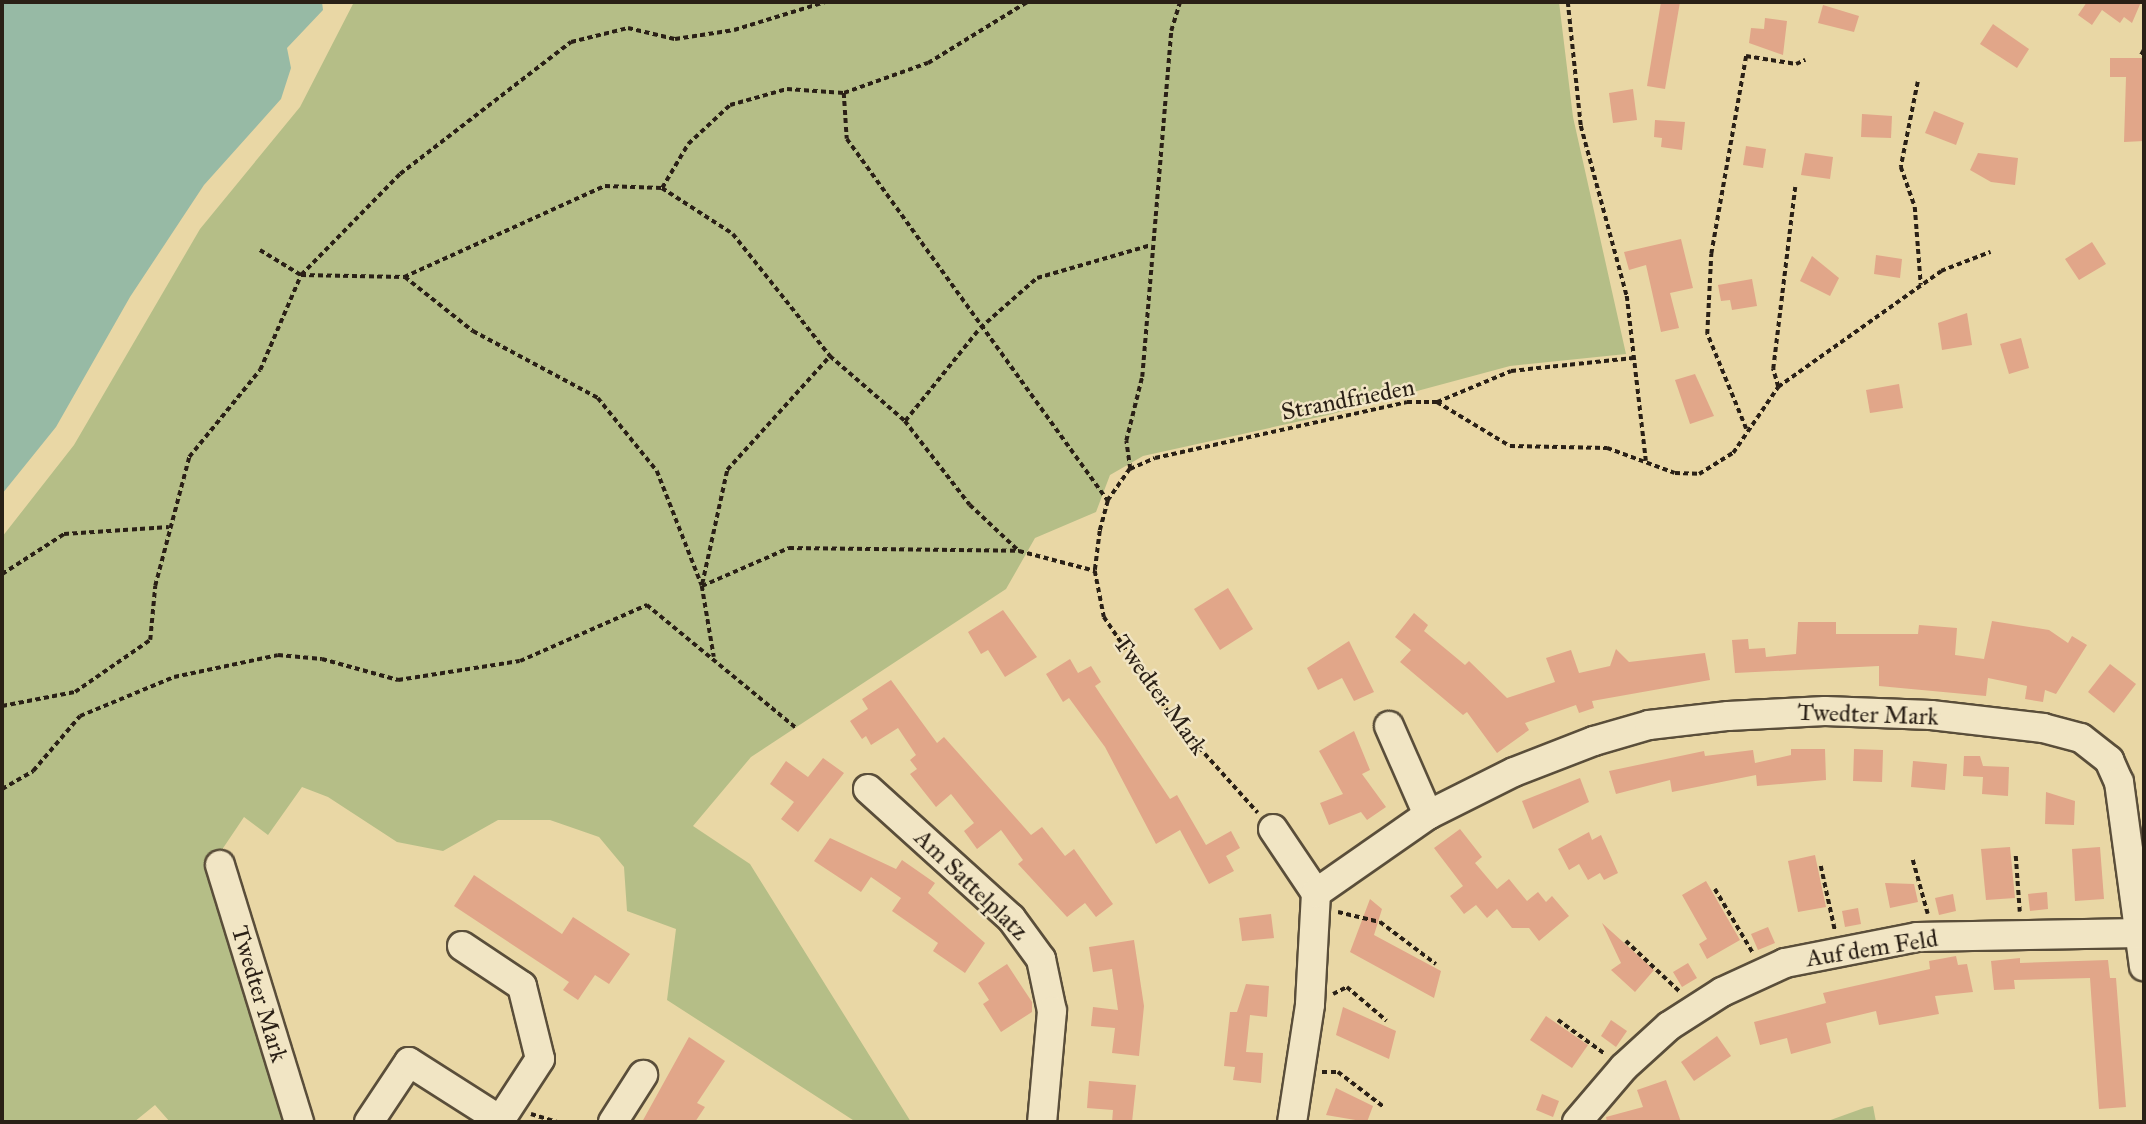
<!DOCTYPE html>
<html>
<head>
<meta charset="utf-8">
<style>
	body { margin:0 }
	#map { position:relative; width:2146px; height:1124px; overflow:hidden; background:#e9d7a5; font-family:"IM FELL Great Primer",serif }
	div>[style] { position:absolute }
	.green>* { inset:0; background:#b5be87 }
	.water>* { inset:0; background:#97baa5 }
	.building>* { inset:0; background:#e1a689 }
	.path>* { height:3.5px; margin-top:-1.75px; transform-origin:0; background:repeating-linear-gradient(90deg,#2a2016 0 5px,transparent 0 8.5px) }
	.roads { filter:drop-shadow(2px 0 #5a4e3a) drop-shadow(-2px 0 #5a4e3a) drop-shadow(0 2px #5a4e3a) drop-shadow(0 -2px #5a4e3a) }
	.minor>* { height:28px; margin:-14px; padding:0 14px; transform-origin:14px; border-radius:14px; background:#f1e5c4 }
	span { translate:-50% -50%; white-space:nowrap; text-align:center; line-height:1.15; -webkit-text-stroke:5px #f1e5c4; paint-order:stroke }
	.street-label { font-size:24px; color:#2a2016 }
	.frame { position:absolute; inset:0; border:4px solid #2a2016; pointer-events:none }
</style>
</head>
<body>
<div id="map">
	<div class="green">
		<div style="clip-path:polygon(354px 2px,1559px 2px,1573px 117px,1626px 354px,1510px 366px,1328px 415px,1143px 456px,1110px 475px,1096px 512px,1035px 538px,1006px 589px,751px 757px,693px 826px,750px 864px,911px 1122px,856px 1122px,667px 1000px,676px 929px,627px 911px,624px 867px,599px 837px,550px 820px,498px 820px,443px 851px,397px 842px,328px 797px,302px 787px,268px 835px,244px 817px,209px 869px,288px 1122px,170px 1122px,155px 1105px,134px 1122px,2px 1122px,2px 537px,74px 445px,200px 229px,300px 107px)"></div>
		<div style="clip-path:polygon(1873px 1106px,1876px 1122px,1825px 1122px,1864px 1108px)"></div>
	</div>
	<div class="water">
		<div style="clip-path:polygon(2px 2px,322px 2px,323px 10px,287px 48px,291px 68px,281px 99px,204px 185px,130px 297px,56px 427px,2px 494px)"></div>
	</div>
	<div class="building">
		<div style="clip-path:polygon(1661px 2px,1680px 2px,1665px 89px,1647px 86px)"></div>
		<div style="clip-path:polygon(2087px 2px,2141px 2px,2132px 23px,2124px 17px,2120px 23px,2102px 10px,2092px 25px,2078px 15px)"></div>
		<div style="clip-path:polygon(1823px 5px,1859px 16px,1854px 32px,1818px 23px)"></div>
		<div style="clip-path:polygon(1765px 18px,1787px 21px,1783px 55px,1749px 43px,1751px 28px,1764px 29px)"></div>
		<div style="clip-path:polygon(1993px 24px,2029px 49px,2017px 68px,1980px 44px)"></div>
		<div style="clip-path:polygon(2110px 58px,2144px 58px,2144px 141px,2124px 142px,2126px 77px,2110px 77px)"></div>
		<div style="clip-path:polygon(1633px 89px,1637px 120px,1613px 123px,1609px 93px)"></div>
		<div style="clip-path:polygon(1934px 111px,1964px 123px,1956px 145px,1925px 133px)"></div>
		<div style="clip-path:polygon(1862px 114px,1892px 116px,1891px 138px,1861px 137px)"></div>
		<div style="clip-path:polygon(1655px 120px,1685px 122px,1682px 150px,1661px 147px,1662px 138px,1654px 137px)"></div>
		<div style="clip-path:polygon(1746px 146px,1766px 149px,1763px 168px,1743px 165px)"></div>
		<div style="clip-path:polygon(1805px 153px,1833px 157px,1830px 179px,1801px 175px)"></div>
		<div style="clip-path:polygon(1978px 153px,2018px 158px,2015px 185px,1991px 182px,1970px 170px)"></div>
		<div style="clip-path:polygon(1681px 239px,1693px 288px,1670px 293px,1679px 328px,1661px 332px,1646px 265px,1629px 270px,1624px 252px)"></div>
		<div style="clip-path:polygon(2092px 242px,2106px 264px,2079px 280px,2065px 259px)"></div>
		<div style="clip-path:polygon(1876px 255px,1902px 259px,1900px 278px,1874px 274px)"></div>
		<div style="clip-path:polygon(1812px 256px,1839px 278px,1830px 296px,1800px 281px)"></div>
		<div style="clip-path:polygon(1752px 279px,1757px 306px,1732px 310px,1730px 300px,1721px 301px,1718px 285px)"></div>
		<div style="clip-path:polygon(1967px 313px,1972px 345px,1942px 350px,1938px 323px)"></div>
		<div style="clip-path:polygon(2021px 338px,2029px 368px,2009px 374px,2000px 344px)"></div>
		<div style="clip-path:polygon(1695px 374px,1714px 416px,1690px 424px,1675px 380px)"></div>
		<div style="clip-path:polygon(1899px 384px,1903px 408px,1870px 413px,1866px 390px)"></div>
		<div style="clip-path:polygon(1228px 588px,1253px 629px,1220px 650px,1194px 609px)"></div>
		<div style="clip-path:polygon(1003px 610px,1037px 657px,1005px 677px,988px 650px,981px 654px,968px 632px)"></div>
		<div style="clip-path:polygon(1414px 613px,1428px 625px,1424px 631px,1465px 665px,1469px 661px,1507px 698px,1555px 682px,1546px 658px,1571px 650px,1579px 673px,1610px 666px,1616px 649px,1629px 662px,1705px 653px,1710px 680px,1592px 701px,1594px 708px,1579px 713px,1576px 705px,1525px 723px,1529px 730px,1497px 753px,1467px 712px,1463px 715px,1400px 662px,1411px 650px,1395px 637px)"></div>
		<div style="clip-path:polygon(1992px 621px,2049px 630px,2068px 643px,2072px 636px,2087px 645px,2056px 694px,2045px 690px,2043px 702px,2025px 699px,2027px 686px,1988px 678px,1986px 696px,1879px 686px,1879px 666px,1735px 673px,1732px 640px,1748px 639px,1749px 649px,1765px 648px,1766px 657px,1796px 654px,1798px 622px,1836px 622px,1836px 634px,1918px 634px,1919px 625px,1957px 628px,1955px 655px,1984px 659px)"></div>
		<div style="clip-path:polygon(1349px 641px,1374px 692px,1354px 701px,1342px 678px,1318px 690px,1307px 668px)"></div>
		<div style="clip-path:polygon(1070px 659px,1078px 673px,1091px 666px,1101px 682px,1095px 686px,1170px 799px,1177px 795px,1206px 845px,1231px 831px,1240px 848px,1226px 856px,1234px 871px,1209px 884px,1180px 830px,1156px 844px,1105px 747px,1069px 698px,1063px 702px,1046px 674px)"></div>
		<div style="clip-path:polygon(2110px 664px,2136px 684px,2114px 713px,2088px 692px)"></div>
		<div style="clip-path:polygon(891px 680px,937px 743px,944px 737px,1031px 835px,1042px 827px,1065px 856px,1074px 849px,1113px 904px,1096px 917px,1085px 903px,1067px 917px,1018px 864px,1023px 860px,1001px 830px,977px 849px,964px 831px,974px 823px,951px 794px,936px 807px,910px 774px,917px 769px,910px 760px,916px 755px,898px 728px,871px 745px,866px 736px,862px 739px,850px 721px,868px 709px,862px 699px)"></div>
		<div style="clip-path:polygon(1354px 731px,1370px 770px,1362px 774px,1386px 807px,1367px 820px,1361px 812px,1329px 825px,1320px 803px,1343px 794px,1319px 751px)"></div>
		<div style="clip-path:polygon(1791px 749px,1825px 749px,1826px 780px,1757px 786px,1756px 775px,1672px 792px,1670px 780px,1616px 794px,1609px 771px,1704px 751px,1705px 756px,1753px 750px,1755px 763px,1791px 755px)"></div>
		<div style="clip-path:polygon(1854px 749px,1883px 750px,1882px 782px,1853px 781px)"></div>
		<div style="clip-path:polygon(1964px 756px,1980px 756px,1983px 766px,2009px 767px,2008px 796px,1982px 794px,1983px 777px,1963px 776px)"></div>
		<div style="clip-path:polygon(823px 758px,844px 773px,798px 832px,781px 819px,794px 802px,770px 784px,786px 761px,808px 777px)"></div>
		<div style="clip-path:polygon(1913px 761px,1947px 764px,1945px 790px,1911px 787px)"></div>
		<div style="clip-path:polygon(1580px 778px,1589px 802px,1533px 829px,1522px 801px)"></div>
		<div style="clip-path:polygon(2046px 792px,2075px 801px,2074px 825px,2045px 824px)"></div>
		<div style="clip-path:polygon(1460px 829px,1482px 857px,1475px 863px,1497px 889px,1509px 879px,1527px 901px,1538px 892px,1546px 902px,1552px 896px,1569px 916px,1539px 941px,1529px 928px,1512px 928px,1497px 909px,1487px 918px,1476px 905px,1464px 914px,1450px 896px,1463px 886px,1434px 848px)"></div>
		<div style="clip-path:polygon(1589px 832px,1592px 840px,1601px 835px,1618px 873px,1604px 880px,1600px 873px,1588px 880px,1579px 864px,1569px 870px,1558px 849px)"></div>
		<div style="clip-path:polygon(830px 838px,896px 869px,902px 860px,935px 883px,928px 893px,985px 943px,965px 973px,933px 951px,938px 943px,892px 911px,901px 898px,871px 877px,861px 892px,814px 861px)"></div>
		<div style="clip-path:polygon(2010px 847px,2015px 898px,1986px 900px,1981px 849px)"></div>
		<div style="clip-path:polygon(2100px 847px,2104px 899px,2075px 901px,2072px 849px)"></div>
		<div style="clip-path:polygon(1815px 855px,1826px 907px,1798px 912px,1788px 861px)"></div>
		<div style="clip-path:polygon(474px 875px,562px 934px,573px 917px,630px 954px,609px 984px,595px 975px,578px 1000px,563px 990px,569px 982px,454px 906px)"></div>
		<div style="clip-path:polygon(1706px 881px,1740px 940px,1707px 959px,1699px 944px,1707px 939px,1682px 895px)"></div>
		<div style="clip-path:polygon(1885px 883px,1914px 884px,1918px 902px,1890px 908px)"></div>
		<div style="clip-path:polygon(2047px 892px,2048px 909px,2030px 911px,2028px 894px)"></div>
		<div style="clip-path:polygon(1953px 894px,1956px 911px,1939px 915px,1935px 898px)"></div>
		<div style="clip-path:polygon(1370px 899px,1382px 909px,1374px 935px,1441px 971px,1434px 998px,1350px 952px)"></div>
		<div style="clip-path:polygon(1858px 908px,1861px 924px,1845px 927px,1842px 911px)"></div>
		<div style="clip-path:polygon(1271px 914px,1274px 938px,1242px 941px,1239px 918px)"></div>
		<div style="clip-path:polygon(1602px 923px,1654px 970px,1635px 992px,1611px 970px,1621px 963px)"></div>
		<div style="clip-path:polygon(1768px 927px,1775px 943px,1758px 950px,1751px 934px)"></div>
		<div style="clip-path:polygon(1134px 940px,1144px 1006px,1139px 1056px,1112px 1053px,1115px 1028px,1091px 1026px,1093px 1007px,1118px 1010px,1112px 969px,1093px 972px,1089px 947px)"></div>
		<div style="clip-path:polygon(1956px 956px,1958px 965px,1967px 964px,1973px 992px,1935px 996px,1939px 1014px,1879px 1025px,1876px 1011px,1826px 1023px,1831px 1043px,1791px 1054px,1787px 1038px,1760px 1045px,1754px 1022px,1826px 1003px,1823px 993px,1930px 969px,1929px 961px)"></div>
		<div style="clip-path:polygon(2020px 958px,2020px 963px,2108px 960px,2110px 978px,2116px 978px,2126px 1107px,2099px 1109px,2090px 978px,2014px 980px,2015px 989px,1994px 990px,1991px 961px)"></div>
		<div style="clip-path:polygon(1688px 963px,1697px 978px,1682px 987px,1673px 972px)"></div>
		<div style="clip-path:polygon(1007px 964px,1032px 1002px,1032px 1012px,1001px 1032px,983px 1004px,989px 1000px,978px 983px)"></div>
		<div style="clip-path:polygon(1246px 984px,1269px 986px,1267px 1017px,1250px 1015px,1246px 1052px,1263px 1053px,1261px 1083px,1233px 1080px,1235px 1067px,1224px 1066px,1230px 1012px,1237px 1012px)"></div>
		<div style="clip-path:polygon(1343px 1007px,1396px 1031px,1389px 1059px,1336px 1035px)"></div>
		<div style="clip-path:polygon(1546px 1016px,1588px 1045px,1572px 1068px,1530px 1040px)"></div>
		<div style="clip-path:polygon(1611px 1020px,1627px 1031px,1616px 1047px,1601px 1036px)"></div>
		<div style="clip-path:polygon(1717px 1036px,1731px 1056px,1694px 1081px,1681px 1062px)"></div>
		<div style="clip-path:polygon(689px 1037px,725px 1061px,697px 1103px,705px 1107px,695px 1122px,642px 1122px)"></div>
		<div style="clip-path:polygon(1666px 1080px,1681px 1122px,1607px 1122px,1606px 1117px,1643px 1107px,1637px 1090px)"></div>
		<div style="clip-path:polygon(1089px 1081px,1136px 1085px,1132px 1122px,1112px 1122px,1113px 1110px,1087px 1108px)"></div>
		<div style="clip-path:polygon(1336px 1088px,1373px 1106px,1367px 1122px,1326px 1115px)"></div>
		<div style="clip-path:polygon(1542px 1094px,1559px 1101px,1553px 1117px,1536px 1110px)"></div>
	</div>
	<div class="path">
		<div style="left:1568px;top:2px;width:125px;rotate:84deg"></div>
		<div style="left:1581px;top:126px;width:176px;rotate:74.9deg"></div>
		<div style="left:1627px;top:296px;width:166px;rotate:83.4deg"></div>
		<div style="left:2141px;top:55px;width:7px;rotate:-63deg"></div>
		<div style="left:1918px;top:82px;width:87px;rotate:101.3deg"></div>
		<div style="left:1901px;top:167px;width:42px;rotate:70.7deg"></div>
		<div style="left:1915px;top:207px;width:78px;rotate:85.6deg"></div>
		<div style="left:844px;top:93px;width:46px;rotate:86.3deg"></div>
		<div style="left:847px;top:139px;width:446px;rotate:54.2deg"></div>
		<div style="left:662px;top:188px;width:51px;rotate:-59.4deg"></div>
		<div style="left:688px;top:144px;width:57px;rotate:-42.9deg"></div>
		<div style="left:730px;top:105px;width:59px;rotate:-15.7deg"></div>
		<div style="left:787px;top:89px;width:57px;rotate:4deg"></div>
		<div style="left:844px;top:93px;width:89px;rotate:-19.7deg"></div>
		<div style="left:928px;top:63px;width:116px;rotate:-31.6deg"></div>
		<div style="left:260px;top:250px;width:48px;rotate:31.4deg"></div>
		<div style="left:301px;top:275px;width:141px;rotate:-45.6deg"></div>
		<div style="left:400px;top:174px;width:216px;rotate:-37.7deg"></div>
		<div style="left:571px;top:42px;width:59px;rotate:-13.8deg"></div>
		<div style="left:628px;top:28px;width:48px;rotate:13.2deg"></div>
		<div style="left:675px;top:39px;width:60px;rotate:-8.7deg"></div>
		<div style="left:734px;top:30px;width:95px;rotate:-17.1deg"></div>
		<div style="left:405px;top:277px;width:87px;rotate:38.5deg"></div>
		<div style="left:473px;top:331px;width:142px;rotate:28.2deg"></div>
		<div style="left:598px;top:398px;width:94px;rotate:51.1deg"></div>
		<div style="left:657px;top:471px;width:123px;rotate:68.6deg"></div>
		<div style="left:702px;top:586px;width:72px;rotate:80.4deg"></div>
		<div style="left:1778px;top:387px;width:19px;rotate:-106deg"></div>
		<div style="left:1773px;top:369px;width:183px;rotate:-83.1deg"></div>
		<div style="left:1437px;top:402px;width:80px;rotate:-22.7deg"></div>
		<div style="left:1511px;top:371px;width:123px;rotate:-6.1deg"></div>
		<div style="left:905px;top:421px;width:119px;rotate:-51.1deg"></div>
		<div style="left:980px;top:328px;width:76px;rotate:-41.3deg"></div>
		<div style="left:1037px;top:278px;width:119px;rotate:-16.1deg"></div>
		<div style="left:1746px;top:429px;width:103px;rotate:-112.3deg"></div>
		<div style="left:1707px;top:334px;width:80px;rotate:-87.1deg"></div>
		<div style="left:1711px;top:254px;width:201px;rotate:-80deg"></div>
		<div style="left:1746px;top:56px;width:51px;rotate:9.1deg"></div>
		<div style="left:1796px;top:64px;width:10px;rotate:-24deg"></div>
		<div style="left:1130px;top:469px;width:27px;rotate:-24deg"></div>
		<div style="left:1155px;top:458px;width:258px;rotate:-12.5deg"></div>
		<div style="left:1407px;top:402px;width:30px"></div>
		<div style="left:1437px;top:402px;width:85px;rotate:31.1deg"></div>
		<div style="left:1510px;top:446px;width:97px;rotate:1.2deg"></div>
		<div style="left:1607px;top:448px;width:72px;rotate:20.2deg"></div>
		<div style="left:1675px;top:473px;width:24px;rotate:2deg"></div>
		<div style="left:1699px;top:474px;width:40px;rotate:-32deg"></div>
		<div style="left:1733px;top:453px;width:80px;rotate:-55.7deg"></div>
		<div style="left:1778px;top:387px;width:200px;rotate:-35.4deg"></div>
		<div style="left:1941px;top:271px;width:53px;rotate:-21.2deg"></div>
		<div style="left:1130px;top:469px;width:28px;rotate:-98deg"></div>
		<div style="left:1126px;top:441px;width:66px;rotate:-76deg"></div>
		<div style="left:1142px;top:377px;width:347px;rotate:-85.2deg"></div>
		<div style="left:1171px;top:31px;width:30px;rotate:-73deg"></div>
		<div style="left:1130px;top:469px;width:39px;rotate:125deg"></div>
		<div style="left:1108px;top:501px;width:31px;rotate:105deg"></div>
		<div style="left:1100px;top:531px;width:40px;rotate:97.1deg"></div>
		<div style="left:1095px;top:571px;width:47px;rotate:78.9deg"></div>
		<div style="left:1104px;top:617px;width:120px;rotate:55.9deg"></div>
		<div style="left:1171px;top:716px;width:130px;rotate:48.1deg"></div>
		<div style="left:2px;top:574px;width:74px;rotate:-32.8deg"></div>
		<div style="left:64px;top:534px;width:105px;rotate:-3.8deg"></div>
		<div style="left:702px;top:584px;width:117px;rotate:-77.6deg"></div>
		<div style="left:727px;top:470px;width:154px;rotate:-47.9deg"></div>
		<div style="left:702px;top:586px;width:95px;rotate:-23.6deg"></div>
		<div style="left:789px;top:548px;width:230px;rotate:0.7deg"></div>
		<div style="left:2px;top:706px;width:74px;rotate:-10.9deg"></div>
		<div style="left:75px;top:692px;width:91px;rotate:-34.7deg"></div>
		<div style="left:150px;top:640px;width:54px;rotate:-84.7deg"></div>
		<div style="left:155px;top:586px;width:133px;rotate:-75.2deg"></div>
		<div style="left:189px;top:457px;width:112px;rotate:-50.8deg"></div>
		<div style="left:260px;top:370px;width:103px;rotate:-66.7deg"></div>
		<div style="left:301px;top:275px;width:103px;rotate:1.1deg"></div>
		<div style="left:404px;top:277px;width:221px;rotate:-24.4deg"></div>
		<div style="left:605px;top:186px;width:57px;rotate:2deg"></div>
		<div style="left:662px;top:188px;width:85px;rotate:32.9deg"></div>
		<div style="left:733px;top:234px;width:156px;rotate:51.5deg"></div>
		<div style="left:830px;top:356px;width:99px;rotate:40.9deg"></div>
		<div style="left:905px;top:421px;width:106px;rotate:52.3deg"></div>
		<div style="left:970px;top:505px;width:67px;rotate:43.2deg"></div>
		<div style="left:1019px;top:551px;width:79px;rotate:14.7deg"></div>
		<div style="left:2px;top:789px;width:36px;rotate:-30deg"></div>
		<div style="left:33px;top:771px;width:72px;rotate:-49.5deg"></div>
		<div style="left:80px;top:716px;width:102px;rotate:-22.5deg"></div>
		<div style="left:174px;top:677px;width:106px;rotate:-11.9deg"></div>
		<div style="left:278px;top:655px;width:44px;rotate:5.2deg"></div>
		<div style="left:322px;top:659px;width:79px;rotate:15.4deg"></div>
		<div style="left:398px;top:680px;width:123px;rotate:-8.9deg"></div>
		<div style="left:520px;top:661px;width:139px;rotate:-23.8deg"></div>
		<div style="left:647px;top:605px;width:193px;rotate:39.5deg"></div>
		<div style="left:2016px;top:856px;width:56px;rotate:85.9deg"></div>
		<div style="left:1913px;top:860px;width:56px;rotate:74.5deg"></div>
		<div style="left:1821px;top:866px;width:66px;rotate:77.7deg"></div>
		<div style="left:1715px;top:889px;width:74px;rotate:59.3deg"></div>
		<div style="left:1338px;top:912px;width:43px;rotate:13.4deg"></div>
		<div style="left:1380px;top:922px;width:70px;rotate:36.9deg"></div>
		<div style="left:1626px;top:941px;width:73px;rotate:43.3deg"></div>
		<div style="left:1333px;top:994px;width:16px;rotate:-27deg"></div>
		<div style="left:1347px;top:987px;width:52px;rotate:40.4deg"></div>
		<div style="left:1558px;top:1020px;width:58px;rotate:35.9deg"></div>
		<div style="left:1322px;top:1072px;width:16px"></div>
		<div style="left:1338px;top:1072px;width:58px;rotate:37.3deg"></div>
		<div style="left:531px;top:1114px;width:28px;rotate:17deg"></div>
	</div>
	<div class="roads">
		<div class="minor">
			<div style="left:1389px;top:726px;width:97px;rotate:66.3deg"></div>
			<div style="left:868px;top:789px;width:193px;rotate:42.1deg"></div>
			<div style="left:1011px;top:918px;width:51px;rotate:53.8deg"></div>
			<div style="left:1041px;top:959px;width:53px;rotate:78.1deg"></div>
			<div style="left:1052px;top:1011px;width:111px;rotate:95.1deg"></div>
			<div style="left:1273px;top:829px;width:77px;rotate:56.1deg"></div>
			<div style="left:1316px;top:893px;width:112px;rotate:93.1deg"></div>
			<div style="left:1310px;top:1005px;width:118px;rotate:98.7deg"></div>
			<div style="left:220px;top:865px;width:269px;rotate:72.9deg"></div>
			<div style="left:1316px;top:893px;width:136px;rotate:-34.9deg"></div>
			<div style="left:1428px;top:815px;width:96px;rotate:-26.6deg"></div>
			<div style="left:1514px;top:772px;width:86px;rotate:-21.2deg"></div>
			<div style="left:1594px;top:741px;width:57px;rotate:-16.2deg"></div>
			<div style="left:1649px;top:725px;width:80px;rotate:-6.5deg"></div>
			<div style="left:1728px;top:716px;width:97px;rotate:-3deg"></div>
			<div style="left:1825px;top:711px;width:106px;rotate:2.2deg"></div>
			<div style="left:1931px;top:715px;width:113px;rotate:6.6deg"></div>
			<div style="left:2043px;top:728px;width:39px;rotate:15deg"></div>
			<div style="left:2081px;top:738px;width:36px;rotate:38deg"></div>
			<div style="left:2109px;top:760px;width:24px;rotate:66deg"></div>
			<div style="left:2119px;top:782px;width:186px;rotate:82.3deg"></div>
			<div style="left:462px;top:946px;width:72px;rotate:33.7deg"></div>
			<div style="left:522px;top:986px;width:75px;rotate:76.1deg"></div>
			<div style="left:540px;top:1059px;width:75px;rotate:123.1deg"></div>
			<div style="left:369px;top:1122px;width:72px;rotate:-56.3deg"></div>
			<div style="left:409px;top:1062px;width:108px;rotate:32.5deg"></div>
			<div style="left:613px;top:1122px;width:56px;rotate:-57.4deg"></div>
			<div style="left:1577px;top:1122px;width:72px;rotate:-49.5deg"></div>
			<div style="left:1624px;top:1067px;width:61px;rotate:-42.3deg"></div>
			<div style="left:1669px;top:1026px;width:63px;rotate:-32.7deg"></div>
			<div style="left:1722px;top:992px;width:69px;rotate:-24.7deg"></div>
			<div style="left:1785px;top:963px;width:135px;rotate:-11.1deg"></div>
			<div style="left:1917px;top:937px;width:223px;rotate:-1deg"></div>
		</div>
	</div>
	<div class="street-label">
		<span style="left:1348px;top:400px;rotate:-11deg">Strandfrieden</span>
		<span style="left:1160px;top:695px;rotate:54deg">Twedter Mark</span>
		<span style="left:1868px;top:715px;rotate:2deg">Twedter Mark</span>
		<span style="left:971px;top:885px;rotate:44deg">Am Sattelplatz</span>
		<span style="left:1872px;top:949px;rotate:-9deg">Auf dem Feld</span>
		<span style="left:259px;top:994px;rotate:73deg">Twedter Mark</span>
	</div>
	<div class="frame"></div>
</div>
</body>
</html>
